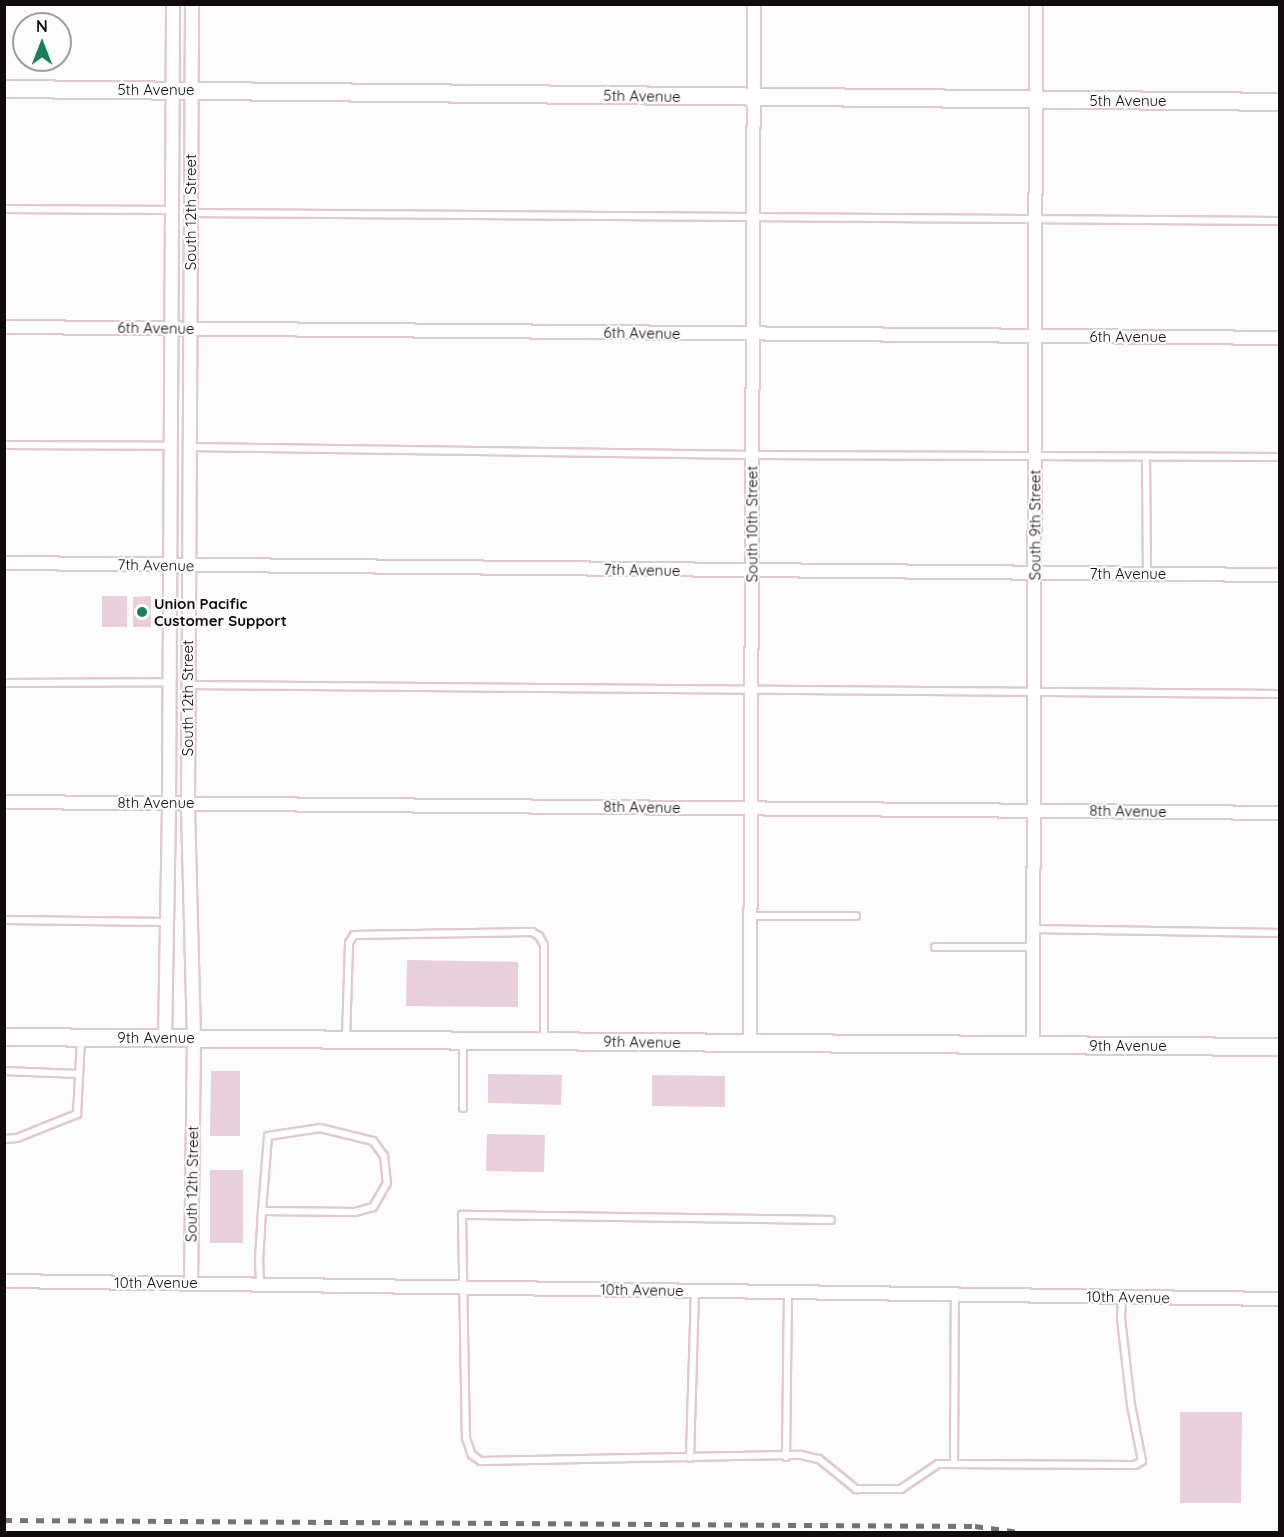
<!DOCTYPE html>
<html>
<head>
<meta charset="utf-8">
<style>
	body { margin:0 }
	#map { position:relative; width:1284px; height:1537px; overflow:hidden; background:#fcfcfc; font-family:Quicksand,sans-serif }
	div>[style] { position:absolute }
	.building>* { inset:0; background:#e8cfdb }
	.roads { filter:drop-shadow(2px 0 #e1c9d4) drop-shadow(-2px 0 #e1c9d4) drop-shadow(0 2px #e1c9d4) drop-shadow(0 -2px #e1c9d4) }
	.lane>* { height:6px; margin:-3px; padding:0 3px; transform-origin:3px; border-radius:3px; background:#fff }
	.street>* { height:12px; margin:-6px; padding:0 6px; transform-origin:6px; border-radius:6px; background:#fff }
	.secondary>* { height:16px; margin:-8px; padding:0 8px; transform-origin:8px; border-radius:8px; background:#fff }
	.rail>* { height:4.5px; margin-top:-2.25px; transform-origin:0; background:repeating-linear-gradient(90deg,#767274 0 8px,transparent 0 16px) }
	.dots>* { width:16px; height:16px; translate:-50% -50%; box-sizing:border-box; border:3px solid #fcfcfc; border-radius:50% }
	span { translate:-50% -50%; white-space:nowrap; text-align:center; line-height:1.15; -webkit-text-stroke:4.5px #fcfcfc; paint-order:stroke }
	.street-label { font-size:15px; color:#120b0e }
	.poi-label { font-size:15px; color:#120b0e; font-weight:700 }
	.left { translate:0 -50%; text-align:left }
	.frame { position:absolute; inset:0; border:6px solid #120b0e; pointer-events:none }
	.north { position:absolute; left:12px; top:12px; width:60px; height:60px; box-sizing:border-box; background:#fcfcfc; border:2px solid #9e9c9d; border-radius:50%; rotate:0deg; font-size:16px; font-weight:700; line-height:24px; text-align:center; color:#120b0e }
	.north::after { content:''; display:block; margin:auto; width:21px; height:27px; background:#19805a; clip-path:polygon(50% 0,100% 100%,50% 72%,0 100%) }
</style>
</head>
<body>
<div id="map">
	<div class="building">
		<div style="clip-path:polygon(102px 596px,127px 596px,127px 627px,102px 627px)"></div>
		<div style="clip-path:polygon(151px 596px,151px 627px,133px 627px,133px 597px)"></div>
		<div style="clip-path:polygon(407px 960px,518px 962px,518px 1007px,406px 1006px)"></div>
		<div style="clip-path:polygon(211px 1071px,240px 1071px,240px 1136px,210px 1136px)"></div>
		<div style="clip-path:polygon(488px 1074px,562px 1075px,561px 1105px,488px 1103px)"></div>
		<div style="clip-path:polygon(652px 1075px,725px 1076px,725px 1107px,652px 1106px)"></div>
		<div style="clip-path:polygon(487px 1134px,545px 1135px,544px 1172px,486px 1171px)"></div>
		<div style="clip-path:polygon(210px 1170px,243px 1170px,243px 1243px,210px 1243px)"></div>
		<div style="clip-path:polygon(1180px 1412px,1242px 1412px,1241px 1503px,1180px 1503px)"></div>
	</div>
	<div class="roads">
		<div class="lane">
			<div style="left:4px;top:209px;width:168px;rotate:0.3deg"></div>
			<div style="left:191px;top:213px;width:1089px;rotate:0.42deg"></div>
			<div style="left:4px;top:445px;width:165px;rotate:0.3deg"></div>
			<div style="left:190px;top:447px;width:562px;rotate:0.82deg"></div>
			<div style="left:752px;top:455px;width:528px;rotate:0.22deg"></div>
			<div style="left:1146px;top:457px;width:116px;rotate:89.5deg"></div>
			<div style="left:4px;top:683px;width:164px;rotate:-0.3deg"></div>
			<div style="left:188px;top:685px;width:1092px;rotate:0.47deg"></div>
			<div style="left:751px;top:916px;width:105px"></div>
			<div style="left:4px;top:920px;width:162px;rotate:0.7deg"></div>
			<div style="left:1032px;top:929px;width:248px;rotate:0.9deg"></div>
			<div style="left:935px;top:947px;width:97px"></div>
			<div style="left:346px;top:1039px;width:96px;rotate:-88.2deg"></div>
			<div style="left:349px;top:943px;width:9px;rotate:-58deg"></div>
			<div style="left:354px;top:935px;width:178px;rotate:-1deg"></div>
			<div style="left:532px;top:932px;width:8px;rotate:30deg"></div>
			<div style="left:539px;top:936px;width:10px;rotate:61deg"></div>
			<div style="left:544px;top:945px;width:96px;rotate:90deg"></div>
			<div style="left:4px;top:1071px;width:75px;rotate:2.3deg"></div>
			<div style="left:463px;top:1108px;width:67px;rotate:-90deg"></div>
			<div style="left:4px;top:1139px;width:13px;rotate:-4deg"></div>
			<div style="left:17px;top:1138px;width:65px;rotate:-21.8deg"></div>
			<div style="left:77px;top:1114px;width:75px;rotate:-86.9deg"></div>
			<div style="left:831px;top:1220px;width:369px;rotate:-179.2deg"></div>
			<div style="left:462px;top:1215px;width:223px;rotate:89deg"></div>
			<div style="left:466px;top:1438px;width:18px;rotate:71deg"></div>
			<div style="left:472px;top:1455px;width:11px;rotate:34deg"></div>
			<div style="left:481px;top:1461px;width:320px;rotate:-1.1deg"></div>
			<div style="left:801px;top:1455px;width:18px;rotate:13deg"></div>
			<div style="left:819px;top:1459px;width:48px;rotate:39deg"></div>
			<div style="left:856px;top:1489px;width:45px"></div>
			<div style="left:901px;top:1489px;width:45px;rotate:-34deg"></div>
			<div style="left:938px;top:1464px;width:197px;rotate:0.3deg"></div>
			<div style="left:1135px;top:1465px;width:8px;rotate:-30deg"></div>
			<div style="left:1142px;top:1461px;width:57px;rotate:-101.1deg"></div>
			<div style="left:1131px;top:1405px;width:88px;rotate:-96.6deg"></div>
			<div style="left:1121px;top:1318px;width:21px;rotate:-87deg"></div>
			<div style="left:260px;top:1284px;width:23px;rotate:-92deg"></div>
			<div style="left:259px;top:1261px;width:50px;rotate:-86.6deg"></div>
			<div style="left:262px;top:1211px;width:75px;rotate:-85.4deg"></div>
			<div style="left:268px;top:1136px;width:53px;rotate:-8.7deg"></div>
			<div style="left:320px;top:1128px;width:55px;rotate:13.8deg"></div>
			<div style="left:373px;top:1141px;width:19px;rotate:54deg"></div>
			<div style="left:384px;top:1156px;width:27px;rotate:84deg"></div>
			<div style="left:387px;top:1183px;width:28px;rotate:120deg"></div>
			<div style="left:373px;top:1207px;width:19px;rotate:164deg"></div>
			<div style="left:355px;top:1212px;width:93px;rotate:-179.4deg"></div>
			<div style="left:786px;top:1457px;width:164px;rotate:-89.3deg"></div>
			<div style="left:690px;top:1458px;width:167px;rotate:-88.3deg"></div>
			<div style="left:954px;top:1464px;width:169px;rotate:-89.7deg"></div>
		</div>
		<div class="street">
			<div style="left:4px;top:327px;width:1276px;rotate:0.49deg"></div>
			<div style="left:4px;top:563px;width:1276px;rotate:0.54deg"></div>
			<div style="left:4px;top:802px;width:1276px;rotate:0.49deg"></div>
			<div style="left:165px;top:1039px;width:236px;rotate:-89deg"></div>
			<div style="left:169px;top:803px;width:799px;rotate:-89.71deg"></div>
			<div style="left:750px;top:1043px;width:1039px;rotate:-89.78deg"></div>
			<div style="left:1033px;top:1045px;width:1041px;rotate:-89.83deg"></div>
			<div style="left:4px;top:1281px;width:1276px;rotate:0.81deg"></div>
			<div style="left:191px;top:1283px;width:245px;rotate:-89.3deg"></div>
			<div style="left:194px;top:1038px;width:235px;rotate:-91.5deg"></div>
			<div style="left:188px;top:803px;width:799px;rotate:-89.71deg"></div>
		</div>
		<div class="secondary">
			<div style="left:4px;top:89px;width:1276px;rotate:0.58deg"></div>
			<div style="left:4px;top:1037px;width:1276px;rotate:0.45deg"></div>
		</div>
	</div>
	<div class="rail">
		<div style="left:4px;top:1520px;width:971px;rotate:0.35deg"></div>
		<div style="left:975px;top:1526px;width:44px;rotate:7.8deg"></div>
	</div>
	<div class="dots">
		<div style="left:142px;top:612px;background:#19805a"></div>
	</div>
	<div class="street-label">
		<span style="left:156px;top:90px">5th Avenue</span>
		<span style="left:642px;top:96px;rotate:1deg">5th Avenue</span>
		<span style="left:1128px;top:101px">5th Avenue</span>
		<span style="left:191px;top:212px;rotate:-90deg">South 12th Street</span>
		<span style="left:156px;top:328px;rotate:1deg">6th Avenue</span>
		<span style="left:642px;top:333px;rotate:1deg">6th Avenue</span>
		<span style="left:1128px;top:337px">6th Avenue</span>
		<span style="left:752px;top:524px;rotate:-90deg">South 10th Street</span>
		<span style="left:1035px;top:525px;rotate:-90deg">South 9th Street</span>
		<span style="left:156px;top:565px;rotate:1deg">7th Avenue</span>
		<span style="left:642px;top:570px;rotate:1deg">7th Avenue</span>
		<span style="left:1128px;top:574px">7th Avenue</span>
		<span style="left:188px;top:698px;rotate:-90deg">South 12th Street</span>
		<span style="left:156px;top:803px">8th Avenue</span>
		<span style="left:642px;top:807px;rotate:1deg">8th Avenue</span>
		<span style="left:1128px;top:811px;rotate:1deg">8th Avenue</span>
		<span style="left:156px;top:1038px">9th Avenue</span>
		<span style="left:642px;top:1042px;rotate:1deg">9th Avenue</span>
		<span style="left:1128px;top:1046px">9th Avenue</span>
		<span style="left:192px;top:1184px;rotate:-89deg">South 12th Street</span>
		<span style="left:156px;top:1283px">10th Avenue</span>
		<span style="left:642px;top:1290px;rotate:1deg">10th Avenue</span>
		<span style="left:1128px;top:1297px;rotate:1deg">10th Avenue</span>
	</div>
	<div class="poi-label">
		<span class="left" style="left:154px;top:612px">Union Pacific<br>Customer Support</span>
	</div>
	<div class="frame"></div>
	<div class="north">N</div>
</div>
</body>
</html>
